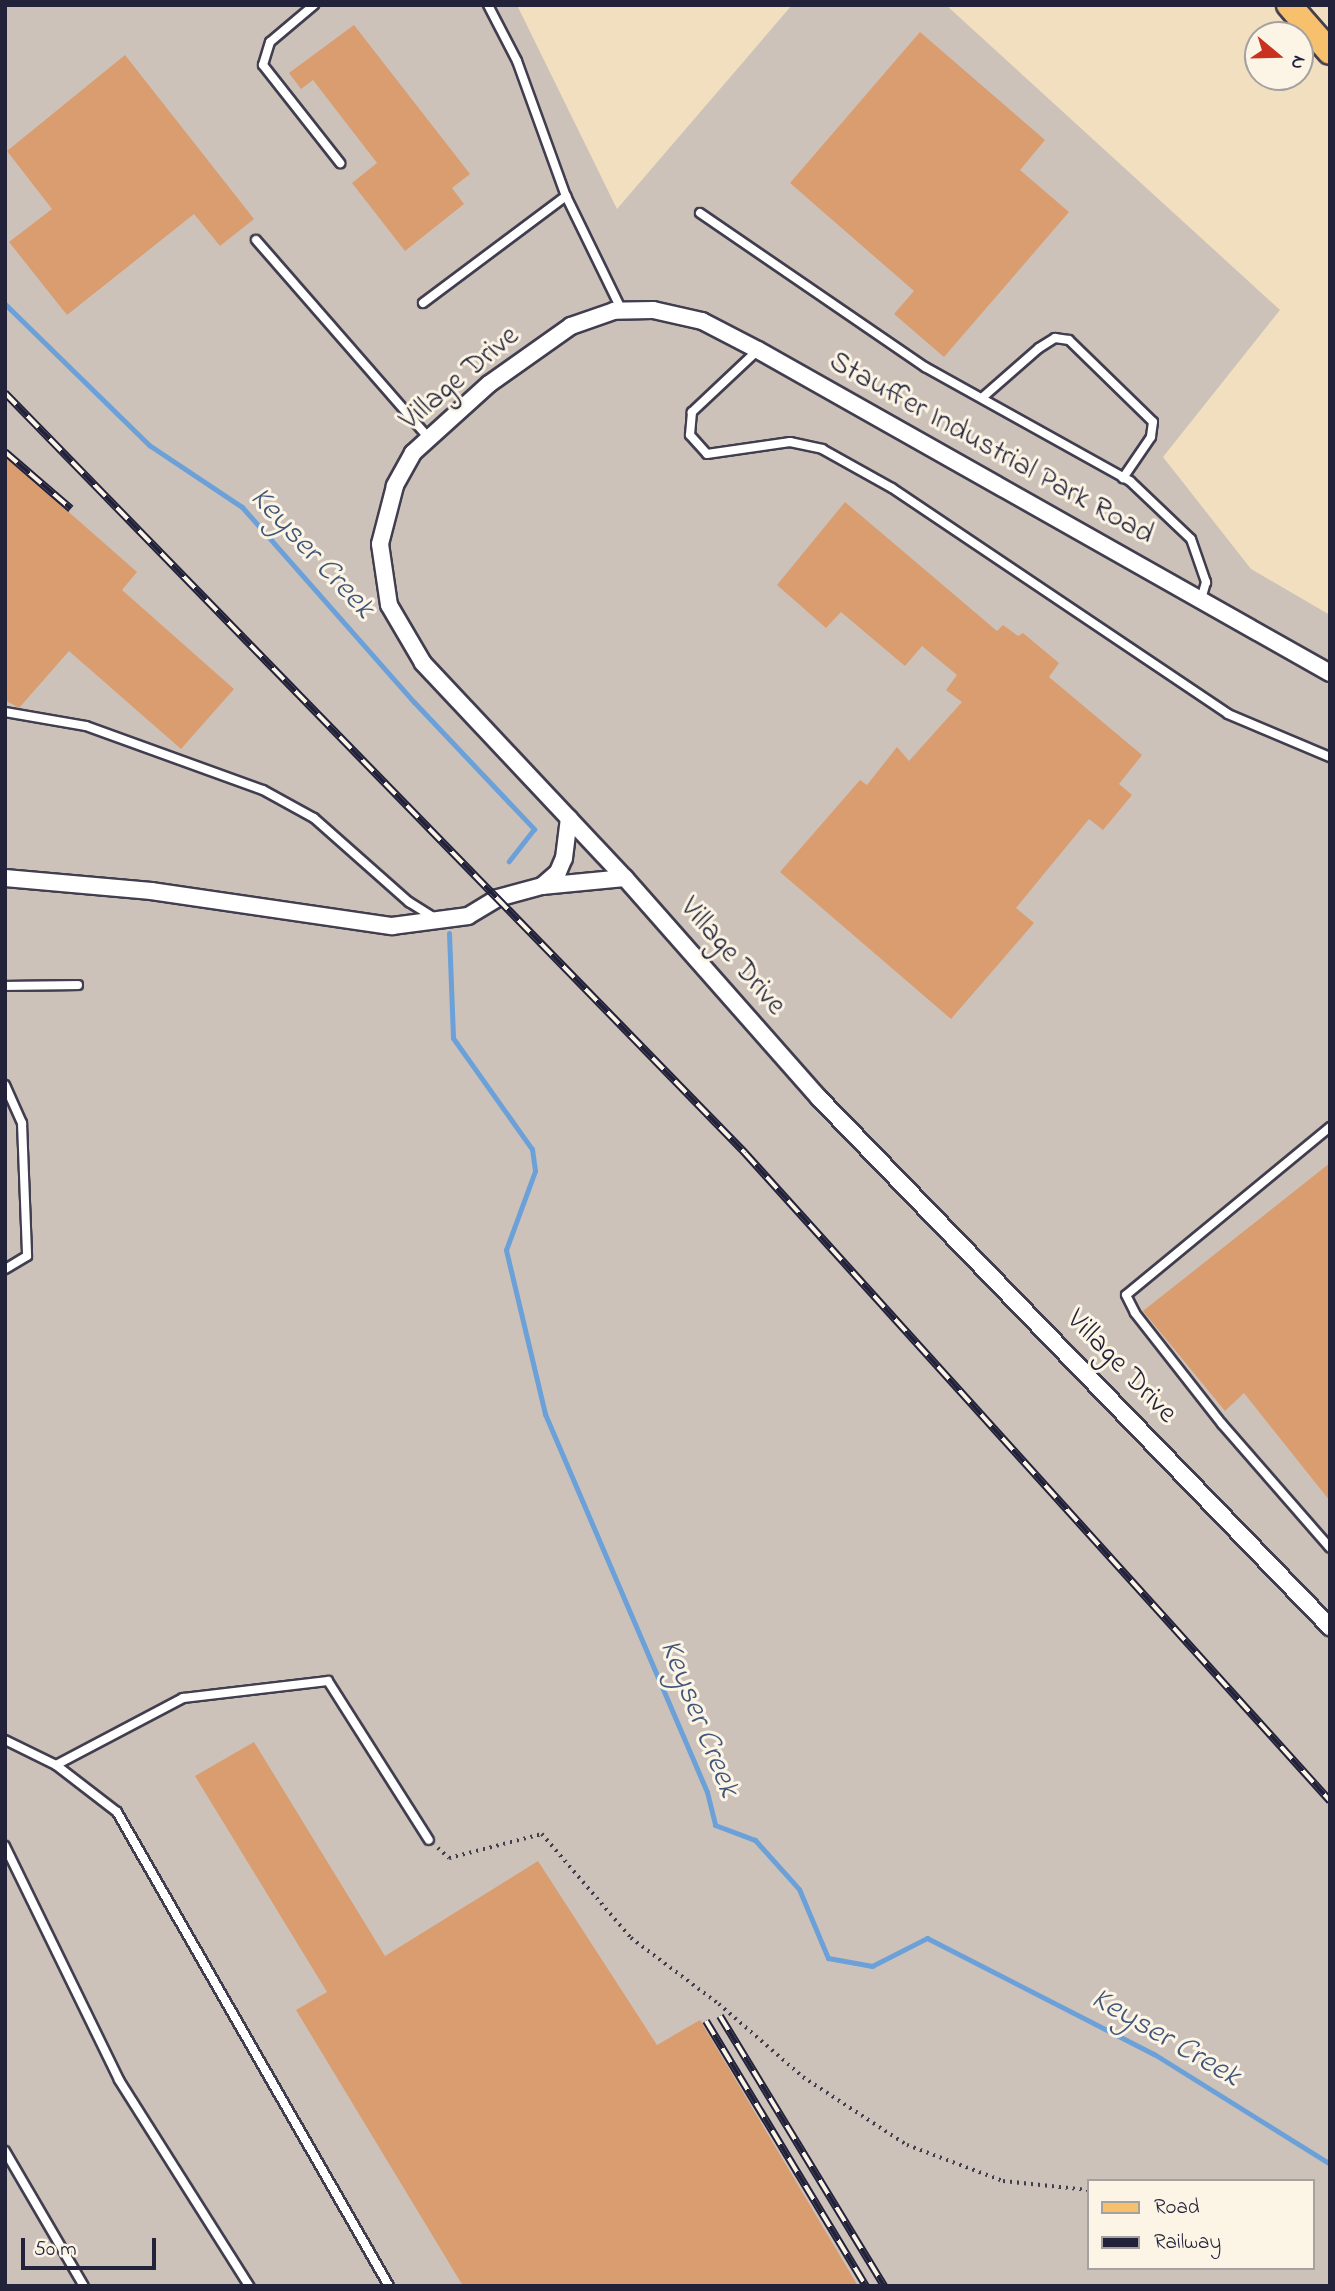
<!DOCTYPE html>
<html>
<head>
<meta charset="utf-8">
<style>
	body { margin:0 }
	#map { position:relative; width:1335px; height:2291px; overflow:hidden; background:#f1dfc0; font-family:"Indie Flower",sans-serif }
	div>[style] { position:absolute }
	.industrial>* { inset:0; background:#cdc2b9 }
	.stream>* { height:5px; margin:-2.5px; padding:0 2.5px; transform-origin:2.5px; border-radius:2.5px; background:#6ba1d8 }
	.building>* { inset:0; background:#d99d70 }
	.path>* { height:3.5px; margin-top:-1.75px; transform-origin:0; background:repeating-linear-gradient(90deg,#413e4f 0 2px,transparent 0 7px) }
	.roads { filter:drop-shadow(2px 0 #413e4f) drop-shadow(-2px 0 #413e4f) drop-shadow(0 2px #413e4f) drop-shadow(0 -2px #413e4f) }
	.lane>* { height:8px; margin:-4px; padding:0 4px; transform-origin:4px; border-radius:4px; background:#fff }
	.street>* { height:16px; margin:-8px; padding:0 8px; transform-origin:8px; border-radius:8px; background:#fff }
	.primary>* { height:24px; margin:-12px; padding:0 12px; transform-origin:12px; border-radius:12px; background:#f7c06c }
	.rail>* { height:8px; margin-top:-4px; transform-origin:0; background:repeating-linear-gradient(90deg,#fcf5e5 0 16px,#22223b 0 32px); box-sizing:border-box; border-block:2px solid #22223b }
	span { translate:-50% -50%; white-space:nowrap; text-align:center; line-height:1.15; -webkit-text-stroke:6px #fcf5e5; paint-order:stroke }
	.street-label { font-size:30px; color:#22223b }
	.water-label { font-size:32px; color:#3f557a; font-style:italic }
	.frame { position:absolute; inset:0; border:7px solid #22223b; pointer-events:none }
	.legend { position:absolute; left:1087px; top:2179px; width:228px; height:91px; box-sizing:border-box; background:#fcf5e5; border:2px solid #a5a1a1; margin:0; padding:9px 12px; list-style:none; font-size:21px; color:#22223b }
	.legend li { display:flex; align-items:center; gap:14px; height:35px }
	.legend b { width:35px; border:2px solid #a5a1a1 }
	.north { position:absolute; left:1244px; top:21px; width:70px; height:70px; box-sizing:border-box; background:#fcf5e5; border:2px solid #a5a1a1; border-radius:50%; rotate:109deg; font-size:19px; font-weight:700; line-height:28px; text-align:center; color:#22223b }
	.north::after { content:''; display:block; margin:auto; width:24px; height:32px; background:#c8321e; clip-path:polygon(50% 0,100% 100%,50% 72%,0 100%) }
	.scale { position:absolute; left:21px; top:2238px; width:135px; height:32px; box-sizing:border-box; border:4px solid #22223b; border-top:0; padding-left:9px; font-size:21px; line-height:24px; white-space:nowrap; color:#22223b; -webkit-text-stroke:5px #fcf5e5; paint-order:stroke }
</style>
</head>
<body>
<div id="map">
	<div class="industrial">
		<div style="clip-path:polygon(evenodd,5px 5px,517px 5px,617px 209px,792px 5px,946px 5px,1280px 310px,1163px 457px,1251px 569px,1330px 615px,1330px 2286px,5px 2286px,5px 5px,1088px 2181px,1312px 2181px,1312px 2268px,1088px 2268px,1088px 2181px)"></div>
	</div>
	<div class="stream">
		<div style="left:5px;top:304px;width:202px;rotate:44.4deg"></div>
		<div style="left:149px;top:445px;width:112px;rotate:33.7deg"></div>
		<div style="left:242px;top:507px;width:260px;rotate:48.6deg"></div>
		<div style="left:414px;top:702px;width:175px;rotate:46.6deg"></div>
		<div style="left:534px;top:829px;width:41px;rotate:128deg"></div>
		<div style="left:449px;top:933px;width:105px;rotate:87.8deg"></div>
		<div style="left:453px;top:1038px;width:136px;rotate:54.6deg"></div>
		<div style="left:532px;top:1149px;width:22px;rotate:82deg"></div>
		<div style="left:535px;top:1171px;width:84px;rotate:110.2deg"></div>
		<div style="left:506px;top:1250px;width:169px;rotate:76.6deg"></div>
		<div style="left:545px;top:1414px;width:411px;rotate:66.8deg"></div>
		<div style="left:707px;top:1792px;width:34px;rotate:76deg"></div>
		<div style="left:715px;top:1825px;width:43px;rotate:20.6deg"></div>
		<div style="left:755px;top:1840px;width:66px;rotate:48.1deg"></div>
		<div style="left:799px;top:1889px;width:75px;rotate:67.2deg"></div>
		<div style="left:828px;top:1958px;width:45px;rotate:10.3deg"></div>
		<div style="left:872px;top:1966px;width:62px;rotate:-27deg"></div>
		<div style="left:927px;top:1938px;width:255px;rotate:27.1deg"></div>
		<div style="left:1154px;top:2054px;width:208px;rotate:32deg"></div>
	</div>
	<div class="building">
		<div style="clip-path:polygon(354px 25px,470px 174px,452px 188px,464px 204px,405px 251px,352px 183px,377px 163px,313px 80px,301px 89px,289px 73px)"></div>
		<div style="clip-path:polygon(920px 32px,1045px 140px,1020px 170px,1069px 212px,944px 357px,894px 314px,914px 291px,790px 183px)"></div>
		<div style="clip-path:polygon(125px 55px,254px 219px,220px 246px,194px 214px,67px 315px,9px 242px,52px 209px,7px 151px)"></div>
		<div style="clip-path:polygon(5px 456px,137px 572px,122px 590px,234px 689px,181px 749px,69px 651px,19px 708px,5px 700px)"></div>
		<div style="clip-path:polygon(845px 502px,997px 631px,1003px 625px,1018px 636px,1023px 633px,1059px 663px,1049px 677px,1142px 755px,1119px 784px,1132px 795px,1103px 830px,1089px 819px,1016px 908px,1034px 923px,951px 1019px,780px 872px,860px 780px,867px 785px,897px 747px,909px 761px,962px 702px,946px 690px,957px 675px,922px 646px,905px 666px,841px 612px,826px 628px,777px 585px)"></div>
		<div style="clip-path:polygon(1330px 1163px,1330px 1501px,1244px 1393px,1225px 1411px,1143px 1311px)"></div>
		<div style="clip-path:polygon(254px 1742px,385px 1956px,538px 1861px,657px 2045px,700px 2020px,858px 2286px,463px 2286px,296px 2010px,327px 1992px,195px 1776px)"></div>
	</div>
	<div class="path">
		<div style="left:438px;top:1848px;width:15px;rotate:42deg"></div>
		<div style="left:449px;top:1858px;width:96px;rotate:-14.5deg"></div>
		<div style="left:542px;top:1834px;width:137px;rotate:49.4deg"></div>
		<div style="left:631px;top:1938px;width:110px;rotate:36.9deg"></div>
		<div style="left:719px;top:2004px;width:111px;rotate:41deg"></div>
		<div style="left:803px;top:2077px;width:124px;rotate:33.2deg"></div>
		<div style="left:907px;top:2145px;width:103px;rotate:20.6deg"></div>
		<div style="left:1003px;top:2181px;width:85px;rotate:6deg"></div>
	</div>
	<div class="roads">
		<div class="lane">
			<div style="left:314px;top:5px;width:57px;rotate:139.9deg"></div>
			<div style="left:270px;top:42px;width:24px;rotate:107deg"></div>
			<div style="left:263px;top:65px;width:125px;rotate:51.8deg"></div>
			<div style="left:488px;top:5px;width:63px;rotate:62.6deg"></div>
			<div style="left:517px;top:61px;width:144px;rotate:70.1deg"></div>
			<div style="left:700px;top:213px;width:273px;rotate:34.4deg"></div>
			<div style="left:925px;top:367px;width:235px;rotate:29.1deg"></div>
			<div style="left:1130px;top:481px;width:84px;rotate:43.6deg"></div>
			<div style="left:1191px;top:539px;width:46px;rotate:70.8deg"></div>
			<div style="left:1206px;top:582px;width:19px;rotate:106deg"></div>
			<div style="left:256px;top:240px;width:263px;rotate:48.9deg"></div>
			<div style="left:423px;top:303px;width:179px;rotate:-36.8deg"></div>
			<div style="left:566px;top:196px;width:128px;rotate:64deg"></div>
			<div style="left:758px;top:350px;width:91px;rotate:136.8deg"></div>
			<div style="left:692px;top:412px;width:23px;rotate:95deg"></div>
			<div style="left:690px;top:435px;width:25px;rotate:48deg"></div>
			<div style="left:707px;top:454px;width:84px;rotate:-8.2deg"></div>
			<div style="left:790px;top:442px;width:33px;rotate:12deg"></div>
			<div style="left:822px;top:449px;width:80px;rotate:29.1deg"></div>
			<div style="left:892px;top:488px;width:405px;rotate:33.9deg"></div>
			<div style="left:1228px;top:714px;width:111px;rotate:22.9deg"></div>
			<div style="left:983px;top:397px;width:74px;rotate:-41.2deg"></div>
			<div style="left:1039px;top:348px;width:19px;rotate:-32deg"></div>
			<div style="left:1055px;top:338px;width:14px;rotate:8deg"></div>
			<div style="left:1069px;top:340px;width:117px;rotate:44.3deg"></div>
			<div style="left:1153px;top:422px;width:15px;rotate:98deg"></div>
			<div style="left:1151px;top:437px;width:50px;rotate:124.3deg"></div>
			<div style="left:5px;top:712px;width:82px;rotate:9.8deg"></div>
			<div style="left:86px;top:726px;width:188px;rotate:19.9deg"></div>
			<div style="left:263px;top:790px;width:58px;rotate:28.8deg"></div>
			<div style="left:314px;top:818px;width:127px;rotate:41.5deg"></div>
			<div style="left:409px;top:902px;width:31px;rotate:32deg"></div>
			<div style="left:5px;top:986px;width:73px;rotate:-0.8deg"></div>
			<div style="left:5px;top:1085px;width:42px;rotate:65.9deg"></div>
			<div style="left:22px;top:1123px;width:133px;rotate:87.8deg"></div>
			<div style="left:27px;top:1256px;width:26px;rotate:149deg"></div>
			<div style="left:1330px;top:1127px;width:264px;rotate:140.5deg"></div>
			<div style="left:1126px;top:1295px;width:20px;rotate:63deg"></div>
			<div style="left:1135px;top:1313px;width:141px;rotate:51.9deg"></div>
			<div style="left:1222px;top:1424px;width:164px;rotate:48.9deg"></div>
			<div style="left:5px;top:1740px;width:57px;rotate:26.1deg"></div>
			<div style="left:56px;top:1765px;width:77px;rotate:37.6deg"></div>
			<div style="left:117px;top:1812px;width:546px;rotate:60.15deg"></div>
			<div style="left:56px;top:1765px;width:144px;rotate:-27.8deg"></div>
			<div style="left:183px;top:1698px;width:146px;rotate:-6.7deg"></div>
			<div style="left:328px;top:1681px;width:188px;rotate:57.6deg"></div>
			<div style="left:5px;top:1846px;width:260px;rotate:64deg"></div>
			<div style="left:119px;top:2080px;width:244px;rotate:57.7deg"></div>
			<div style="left:5px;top:2151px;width:156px;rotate:59.7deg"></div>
		</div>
		<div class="street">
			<div style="left:1330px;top:673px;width:657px;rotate:-150.55deg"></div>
			<div style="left:758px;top:350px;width:63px;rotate:-152.6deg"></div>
			<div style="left:702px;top:321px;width:50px;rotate:-167.3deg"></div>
			<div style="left:653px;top:310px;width:39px;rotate:179deg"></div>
			<div style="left:614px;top:311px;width:46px;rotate:160.8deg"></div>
			<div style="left:571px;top:326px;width:100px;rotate:144.7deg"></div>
			<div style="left:489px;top:384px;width:103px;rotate:137.8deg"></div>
			<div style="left:413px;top:453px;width:38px;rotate:119deg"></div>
			<div style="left:395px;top:486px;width:60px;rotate:104.5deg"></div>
			<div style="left:380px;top:544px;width:62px;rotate:81.6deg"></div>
			<div style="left:389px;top:605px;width:67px;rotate:59.6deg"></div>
			<div style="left:423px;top:663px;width:295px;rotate:46.8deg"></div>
			<div style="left:625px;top:878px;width:293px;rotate:48.6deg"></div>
			<div style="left:819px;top:1098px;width:736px;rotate:45.99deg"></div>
			<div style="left:5px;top:878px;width:147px;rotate:5.1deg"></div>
			<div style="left:151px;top:891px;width:244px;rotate:8.3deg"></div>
			<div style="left:392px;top:926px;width:77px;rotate:-7.5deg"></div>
			<div style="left:468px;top:916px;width:35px;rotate:-31deg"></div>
			<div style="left:498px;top:898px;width:46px;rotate:-15.3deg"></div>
			<div style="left:542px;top:886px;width:83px;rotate:-5.5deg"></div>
			<div style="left:542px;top:886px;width:21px;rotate:-41deg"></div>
			<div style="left:558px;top:872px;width:15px;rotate:-67deg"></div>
			<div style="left:564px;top:858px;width:40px;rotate:-82.9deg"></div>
		</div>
		<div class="primary">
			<div style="left:1289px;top:5px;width:62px;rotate:48.9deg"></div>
		</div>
	</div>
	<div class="rail">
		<div style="left:5px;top:393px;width:1061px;rotate:45.76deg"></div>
		<div style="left:745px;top:1153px;width:873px;rotate:47.92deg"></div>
		<div style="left:5px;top:452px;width:87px;rotate:40.8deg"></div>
		<div style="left:720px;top:2016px;width:316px;rotate:58.7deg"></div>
		<div style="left:706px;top:2021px;width:310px;rotate:58.9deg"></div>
	</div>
	<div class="street-label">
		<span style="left:460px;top:379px;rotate:-40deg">Village Drive</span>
		<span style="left:991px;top:449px;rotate:29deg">Stauffer Industrial Park Road</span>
		<span style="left:732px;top:957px;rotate:49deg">Village Drive</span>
		<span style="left:1121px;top:1367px;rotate:46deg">Village Drive</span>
	</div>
	<div class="water-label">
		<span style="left:311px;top:554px;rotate:47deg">Keyser Creek</span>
		<span style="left:698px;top:1719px;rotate:68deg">Keyser Creek</span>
		<span style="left:1165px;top:2039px;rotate:30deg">Keyser Creek</span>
	</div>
	<div class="frame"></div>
	<ul class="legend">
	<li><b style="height:9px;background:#f7c06c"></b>Road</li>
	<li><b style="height:9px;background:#22223b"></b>Railway</li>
	</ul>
	<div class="north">N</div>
	<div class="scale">50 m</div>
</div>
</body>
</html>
